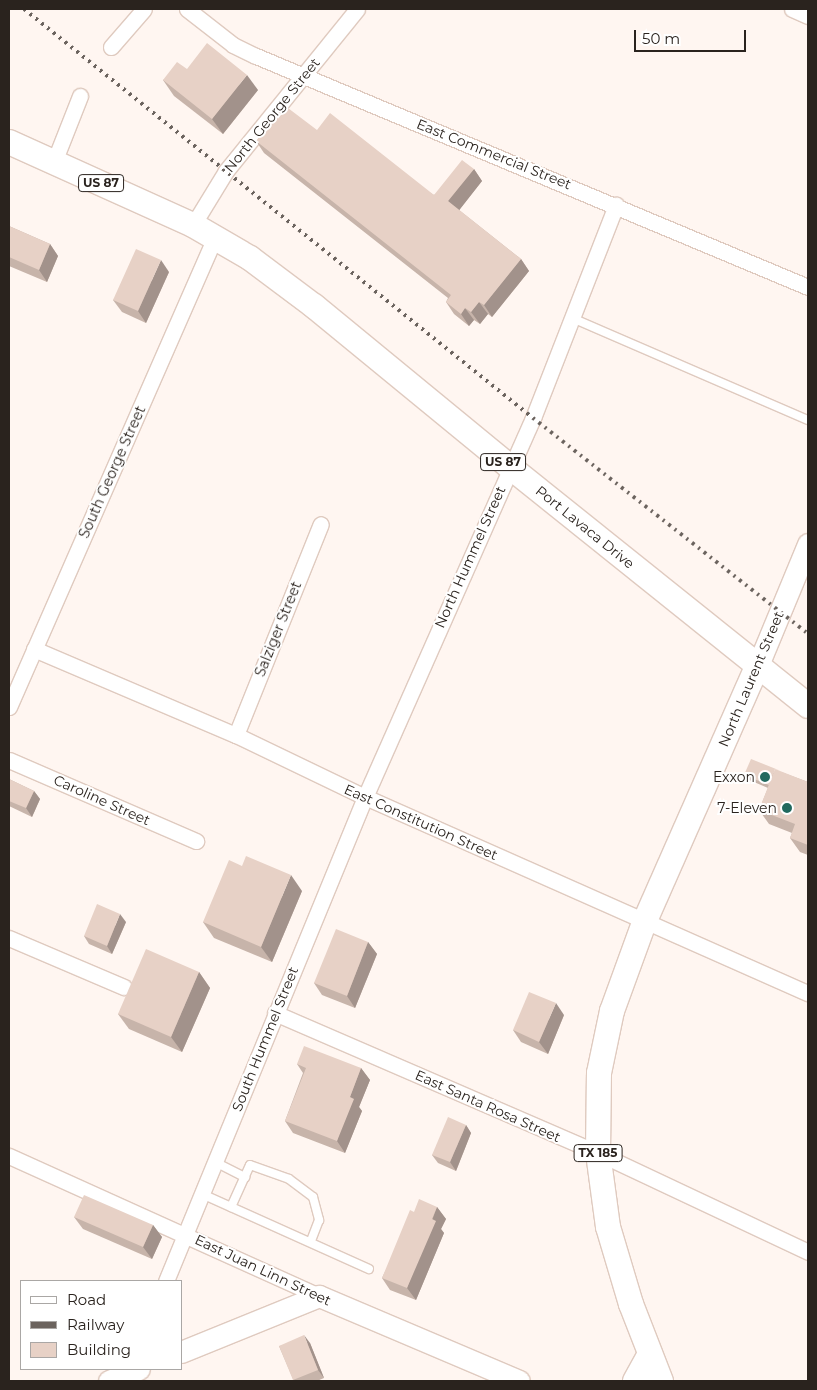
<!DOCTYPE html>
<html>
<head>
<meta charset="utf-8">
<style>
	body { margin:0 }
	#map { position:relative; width:817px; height:1390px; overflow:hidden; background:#fff6f1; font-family:Montserrat,sans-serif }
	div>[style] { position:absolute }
	.roads { filter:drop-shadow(1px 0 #dfcabf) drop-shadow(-1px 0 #dfcabf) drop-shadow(0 1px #dfcabf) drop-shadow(0 -1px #dfcabf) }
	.lane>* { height:8px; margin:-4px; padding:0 4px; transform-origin:4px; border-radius:4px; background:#fff }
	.street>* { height:15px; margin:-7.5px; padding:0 7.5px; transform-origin:7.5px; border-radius:7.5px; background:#fff }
	.secondary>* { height:21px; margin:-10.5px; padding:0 10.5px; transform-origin:10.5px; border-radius:10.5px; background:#fff }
	.primary>* { height:24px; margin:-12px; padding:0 12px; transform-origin:12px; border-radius:12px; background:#fff }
	.rail>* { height:4px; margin-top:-2px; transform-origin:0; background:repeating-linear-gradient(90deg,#6b635e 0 2.5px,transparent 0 7.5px) }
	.wall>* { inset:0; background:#c7b4aa }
	.shaded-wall>* { inset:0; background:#a2928b }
	.building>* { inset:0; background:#e7d1c6 }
	.dots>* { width:14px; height:14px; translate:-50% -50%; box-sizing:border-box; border:2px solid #fff; border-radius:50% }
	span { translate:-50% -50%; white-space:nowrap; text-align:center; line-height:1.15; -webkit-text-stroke:4px #fff; paint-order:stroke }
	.shield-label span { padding:1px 4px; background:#fff; border:1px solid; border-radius:4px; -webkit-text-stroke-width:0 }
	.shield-label { font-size:12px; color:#2a231e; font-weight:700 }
	.street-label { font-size:14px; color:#2a231e }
	.poi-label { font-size:14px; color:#2a231e }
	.right { translate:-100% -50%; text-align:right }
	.frame { position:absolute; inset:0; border:10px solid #2a231e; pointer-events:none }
	.legend { position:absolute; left:20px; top:1280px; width:162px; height:90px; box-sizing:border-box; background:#fff; border:1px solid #aaa7a5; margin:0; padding:6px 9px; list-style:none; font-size:15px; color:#2a231e }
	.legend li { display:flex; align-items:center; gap:10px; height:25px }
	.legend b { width:25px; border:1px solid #aaa7a5 }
	.scale { position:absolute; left:634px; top:30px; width:112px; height:22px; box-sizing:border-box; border:2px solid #2a231e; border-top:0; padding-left:6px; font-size:15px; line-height:18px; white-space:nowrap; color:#2a231e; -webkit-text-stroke:4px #fff; paint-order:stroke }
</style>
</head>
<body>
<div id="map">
	<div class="roads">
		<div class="lane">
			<div style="left:572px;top:318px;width:257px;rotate:23.4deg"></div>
			<div style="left:215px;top:1162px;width:34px;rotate:27deg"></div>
			<div style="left:202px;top:1194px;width:183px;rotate:24.2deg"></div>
			<div style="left:231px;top:1207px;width:46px;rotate:-65.7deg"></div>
			<div style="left:250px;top:1165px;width:41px;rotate:19.7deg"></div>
			<div style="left:289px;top:1179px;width:30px;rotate:37deg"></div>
			<div style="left:313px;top:1197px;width:24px;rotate:75deg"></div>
			<div style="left:319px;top:1220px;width:22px;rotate:111deg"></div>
		</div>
		<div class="street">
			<div style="left:187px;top:9px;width:58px;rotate:38deg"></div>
			<div style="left:233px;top:45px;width:25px;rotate:26deg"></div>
			<div style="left:256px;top:56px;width:598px;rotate:22.71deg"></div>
			<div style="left:792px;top:9px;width:17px;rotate:24deg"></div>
			<div style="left:111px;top:47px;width:50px;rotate:-49deg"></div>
			<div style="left:54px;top:162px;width:71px;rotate:-68.5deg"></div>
			<div style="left:193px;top:225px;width:63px;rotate:-58.6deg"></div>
			<div style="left:226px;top:171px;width:208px;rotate:-51deg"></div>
			<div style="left:34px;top:649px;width:220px;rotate:23.1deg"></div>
			<div style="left:236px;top:735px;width:143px;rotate:25.7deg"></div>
			<div style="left:365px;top:797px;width:484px;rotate:23.9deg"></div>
			<div style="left:9px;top:707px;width:513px;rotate:-66.33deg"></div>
			<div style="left:236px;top:735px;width:227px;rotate:-68.1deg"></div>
			<div style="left:9px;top:760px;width:204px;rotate:23.4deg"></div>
			<div style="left:9px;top:938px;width:125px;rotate:23.1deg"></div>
			<div style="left:275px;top:1013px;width:352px;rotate:23.4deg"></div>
			<div style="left:598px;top:1153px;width:232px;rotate:25.2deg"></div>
			<div style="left:9px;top:1156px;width:340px;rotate:24.3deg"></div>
			<div style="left:166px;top:1281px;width:523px;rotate:-67.65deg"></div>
			<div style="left:365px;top:797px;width:415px;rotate:-66.1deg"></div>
			<div style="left:533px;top:418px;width:229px;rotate:-68.7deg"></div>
		</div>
		<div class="secondary">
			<div style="left:758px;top:665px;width:131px;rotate:-67.5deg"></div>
			<div style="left:181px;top:1352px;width:149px;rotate:-22.1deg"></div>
			<div style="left:319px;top:1296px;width:217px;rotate:23deg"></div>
			<div style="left:109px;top:1381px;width:32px;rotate:-22deg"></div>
		</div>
		<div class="primary">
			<div style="left:9px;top:142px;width:202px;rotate:24.3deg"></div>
			<div style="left:193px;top:225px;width:66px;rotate:30.1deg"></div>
			<div style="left:250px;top:258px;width:80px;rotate:36.9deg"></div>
			<div style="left:314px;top:306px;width:254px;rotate:39.4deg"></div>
			<div style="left:510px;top:467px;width:382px;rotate:38.7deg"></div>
			<div style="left:635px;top:1381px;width:31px;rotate:-61deg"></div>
			<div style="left:661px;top:1381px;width:83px;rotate:-111.3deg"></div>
			<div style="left:631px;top:1304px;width:80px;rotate:-106.6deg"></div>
			<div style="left:608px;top:1227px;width:75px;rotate:-97.7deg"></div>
			<div style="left:598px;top:1153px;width:80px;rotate:-89.3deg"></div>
			<div style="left:599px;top:1073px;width:63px;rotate:-78.2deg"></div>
			<div style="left:612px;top:1011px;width:94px;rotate:-70deg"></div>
			<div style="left:644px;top:923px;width:282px;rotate:-66.2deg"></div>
		</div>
	</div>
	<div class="rail">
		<div style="left:24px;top:9px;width:653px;rotate:38.78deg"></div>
		<div style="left:533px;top:418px;width:350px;rotate:38.1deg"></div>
	</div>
	<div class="wall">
		<div style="clip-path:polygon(187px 69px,258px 90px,223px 134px,174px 96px,163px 80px)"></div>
		<div style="clip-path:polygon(317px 130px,434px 195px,474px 169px,482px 181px,459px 210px,521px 259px,529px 271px,492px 317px,488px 314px,480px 324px,474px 320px,469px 326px,454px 314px,446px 302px,448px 298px,264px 153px,256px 141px)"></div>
		<div style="clip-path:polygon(9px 226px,50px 244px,58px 256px,47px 282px,9px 266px)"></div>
		<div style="clip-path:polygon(169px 272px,146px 323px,122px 312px,113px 300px)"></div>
		<div style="clip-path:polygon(781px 772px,808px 782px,808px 855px,800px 852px,790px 838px,792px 833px,769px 824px,759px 810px,768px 788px,747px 779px,744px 775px)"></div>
		<div style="clip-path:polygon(9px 779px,34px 791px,40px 799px,32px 817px,9px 806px)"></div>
		<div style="clip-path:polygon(302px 891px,272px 962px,214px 938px,203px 922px)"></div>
		<div style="clip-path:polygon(126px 922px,112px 954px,89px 944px,84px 936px)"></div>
		<div style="clip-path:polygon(368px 942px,377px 954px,355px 1008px,322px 995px,314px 983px)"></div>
		<div style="clip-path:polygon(199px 972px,210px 988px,182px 1052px,129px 1029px,118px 1014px)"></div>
		<div style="clip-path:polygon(564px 1015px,548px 1054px,521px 1042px,513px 1030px)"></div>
		<div style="clip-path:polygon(297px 1064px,361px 1068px,370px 1080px,359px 1107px,362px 1111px,345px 1153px,293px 1133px,285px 1121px,303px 1073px)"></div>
		<div style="clip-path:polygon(466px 1125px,471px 1133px,456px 1171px,438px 1163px,432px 1155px)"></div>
		<div style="clip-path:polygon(437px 1207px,446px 1219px,441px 1229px,444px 1233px,416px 1300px,390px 1290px,382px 1278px,414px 1212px)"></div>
		<div style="clip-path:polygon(74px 1217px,153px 1225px,162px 1237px,152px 1259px,83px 1229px)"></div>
		<div style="clip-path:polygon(310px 1343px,324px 1378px,317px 1381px,294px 1381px,279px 1346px)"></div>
	</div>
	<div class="shaded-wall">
		<div style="clip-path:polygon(247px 75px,258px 90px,223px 134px,212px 119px)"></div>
		<div style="clip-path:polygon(474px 169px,482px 181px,457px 213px,448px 201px)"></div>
		<div style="clip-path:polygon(50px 244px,58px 256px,47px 282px,39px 270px)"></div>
		<div style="clip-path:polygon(521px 259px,529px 271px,492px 317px,484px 305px)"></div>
		<div style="clip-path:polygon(161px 260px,169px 272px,146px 323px,138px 311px)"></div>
		<div style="clip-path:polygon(479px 302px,488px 314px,480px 324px,471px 312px)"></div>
		<div style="clip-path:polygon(465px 308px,474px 320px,469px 326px,461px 314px)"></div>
		<div style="clip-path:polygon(34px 791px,40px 799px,32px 817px,26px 808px)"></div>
		<div style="clip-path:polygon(291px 875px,302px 891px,272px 962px,261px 947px)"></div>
		<div style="clip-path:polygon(120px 914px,126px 922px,112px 954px,107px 946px)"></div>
		<div style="clip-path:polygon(368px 942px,377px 954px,355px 1008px,347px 996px)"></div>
		<div style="clip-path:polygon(199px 972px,210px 988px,182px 1052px,171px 1037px)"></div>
		<div style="clip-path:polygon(556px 1003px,564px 1015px,548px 1054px,539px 1042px)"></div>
		<div style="clip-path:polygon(361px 1068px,370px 1080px,359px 1107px,362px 1111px,345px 1153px,337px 1141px,350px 1097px)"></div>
		<div style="clip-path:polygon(466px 1125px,471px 1133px,456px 1171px,450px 1162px)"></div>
		<div style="clip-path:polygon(437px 1207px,446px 1219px,441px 1229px,444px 1233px,416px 1300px,407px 1288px)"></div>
		<div style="clip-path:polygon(153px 1225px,162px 1237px,152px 1259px,143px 1247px)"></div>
		<div style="clip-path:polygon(304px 1335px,310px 1343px,324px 1378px,318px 1370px)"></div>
	</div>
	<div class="building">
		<div style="clip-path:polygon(207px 43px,247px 75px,212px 119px,163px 80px,177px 62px,187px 69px)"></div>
		<div style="clip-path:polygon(284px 105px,317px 130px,330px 113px,434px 195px,462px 160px,474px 169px,448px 201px,521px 259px,484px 305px,479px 302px,471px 312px,465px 308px,461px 314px,446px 302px,451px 295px,256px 141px)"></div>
		<div style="clip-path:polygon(9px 226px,50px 244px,39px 270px,9px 257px)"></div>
		<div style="clip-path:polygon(136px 249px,161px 260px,138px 311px,113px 300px)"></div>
		<div style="clip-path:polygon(751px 759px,781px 771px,775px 769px,769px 785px,744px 775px)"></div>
		<div style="clip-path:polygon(775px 769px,808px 782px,808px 845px,790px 838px,795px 824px,759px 810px)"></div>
		<div style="clip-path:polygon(9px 779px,34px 791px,26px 808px,9px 801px)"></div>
		<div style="clip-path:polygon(246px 856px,291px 875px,261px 947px,203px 922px,229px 860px,242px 866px)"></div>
		<div style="clip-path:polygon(97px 904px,120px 914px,107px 946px,84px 936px)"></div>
		<div style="clip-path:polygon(336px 929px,368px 942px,347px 996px,314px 983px)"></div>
		<div style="clip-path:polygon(146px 949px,199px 972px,171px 1037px,118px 1014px)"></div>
		<div style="clip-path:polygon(529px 992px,556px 1003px,539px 1042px,513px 1030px)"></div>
		<div style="clip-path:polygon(304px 1046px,361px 1068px,350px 1097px,354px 1099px,337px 1141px,285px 1121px,306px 1068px,297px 1064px)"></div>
		<div style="clip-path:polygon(448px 1117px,466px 1125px,450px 1162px,432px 1155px)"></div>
		<div style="clip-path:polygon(84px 1195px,153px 1225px,143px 1247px,74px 1217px)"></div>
		<div style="clip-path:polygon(419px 1199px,437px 1207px,432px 1219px,436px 1221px,407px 1288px,382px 1278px,410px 1210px,414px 1212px)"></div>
		<div style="clip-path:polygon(304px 1335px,318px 1370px,293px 1380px,279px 1346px)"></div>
	</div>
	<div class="dots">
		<div style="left:765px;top:777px;background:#21695e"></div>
		<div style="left:787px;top:808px;background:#21695e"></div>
	</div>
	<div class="shield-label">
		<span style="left:101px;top:183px">US 87</span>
		<span style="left:503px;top:462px">US 87</span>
		<span style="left:598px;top:1153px">TX 185</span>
	</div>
	<div class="street-label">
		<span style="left:272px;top:115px;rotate:-51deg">North George Street</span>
		<span style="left:494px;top:154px;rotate:22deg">East Commercial Street</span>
		<span style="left:112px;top:472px;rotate:-66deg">South George Street</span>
		<span style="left:585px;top:527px;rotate:39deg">Port Lavaca Drive</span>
		<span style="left:470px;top:557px;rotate:-66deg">North Hummel Street</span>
		<span style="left:278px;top:629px;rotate:-68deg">Salziger Street</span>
		<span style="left:751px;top:679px;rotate:-67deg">North Laurent Street</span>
		<span style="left:102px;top:800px;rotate:24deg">Caroline Street</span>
		<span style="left:421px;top:822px;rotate:24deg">East Constitution Street</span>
		<span style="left:265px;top:1039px;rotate:-68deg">South Hummel Street</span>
		<span style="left:488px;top:1106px;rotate:24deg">East Santa Rosa Street</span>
		<span style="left:263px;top:1270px;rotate:25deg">East Juan Linn Street</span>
	</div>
	<div class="poi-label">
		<span class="right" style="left:755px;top:777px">Exxon</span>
		<span class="right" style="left:777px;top:808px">7-Eleven</span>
	</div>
	<div class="frame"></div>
	<ul class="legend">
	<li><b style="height:6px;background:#fff"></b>Road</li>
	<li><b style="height:6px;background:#6b635e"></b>Railway</li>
	<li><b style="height:14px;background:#e7d1c6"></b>Building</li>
	</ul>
	<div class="scale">50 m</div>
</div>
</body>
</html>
